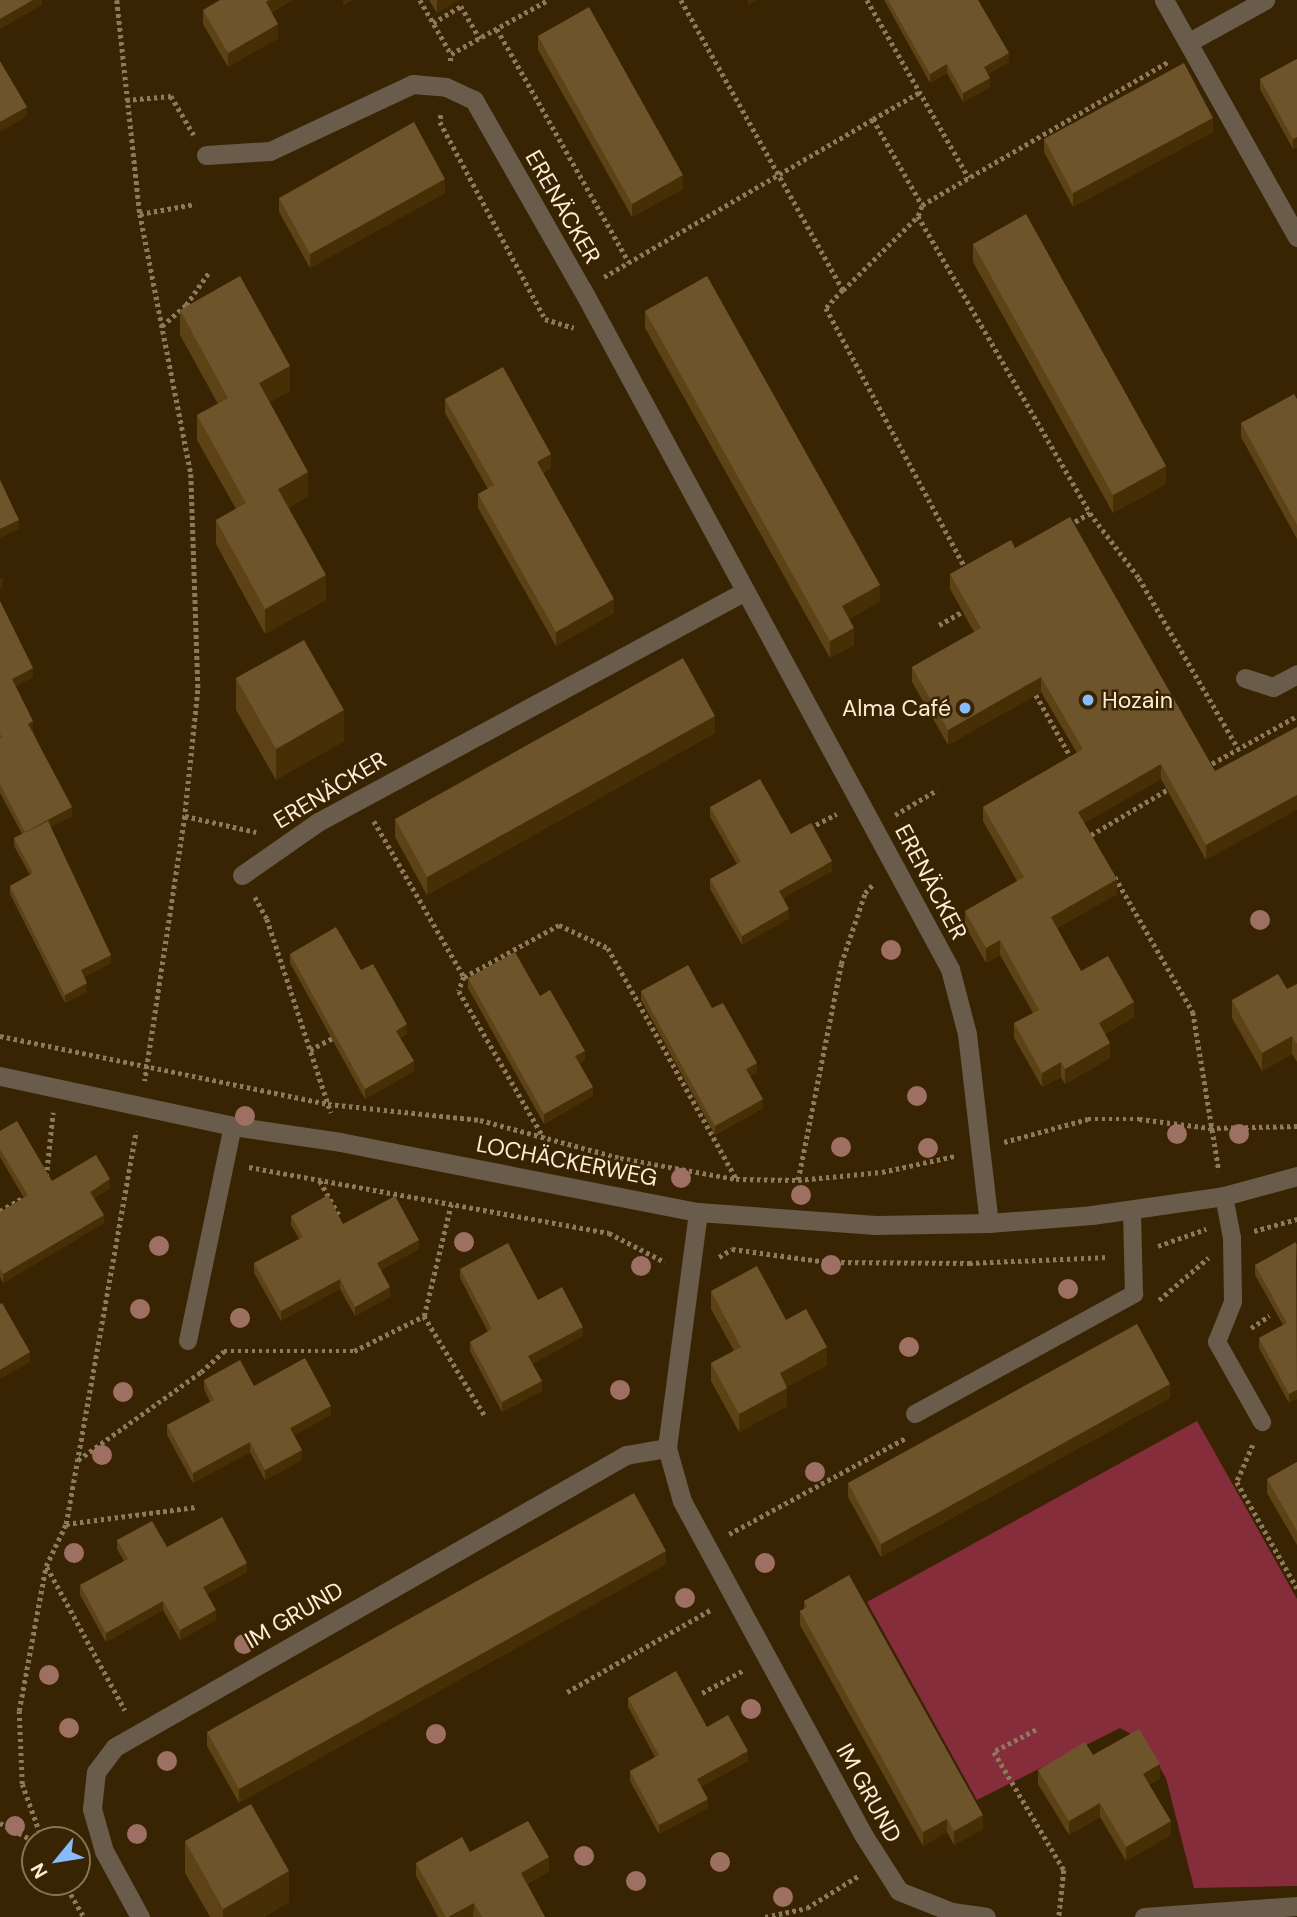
<!DOCTYPE html>
<html>
<head>
<meta charset="utf-8">
<style>
	body { margin:0 }
	#map { position:relative; width:1297px; height:1917px; overflow:hidden; background:#382302; font-family:"DM Sans",sans-serif }
	div>[style] { position:absolute }
	.green>* { inset:0; background:#862d3b }
	.path>* { height:4.5px; margin-top:-2.25px; transform-origin:0; background:repeating-linear-gradient(90deg,#8d7a5d 0 3.5px,transparent 0 7px) }
	.service>* { height:18px; margin:-9px; padding:0 9px; transform-origin:9px; border-radius:9px; background:#695c4b }
	.minor>* { height:19px; margin:-9.5px; padding:0 9.5px; transform-origin:9.5px; border-radius:9.5px; background:#695c4b }
	.trees>* { width:20px; height:20px; margin:-10px; border-radius:50%; background:#9e7064 }
	.wall>* { inset:0; background:#5c4215 }
	.shaded-wall>* { inset:0; background:#462e05 }
	.building>* { inset:0; background:#6e542a }
	.dots>* { width:19px; height:19px; translate:-50% -50%; box-sizing:border-box; border:4px solid #382302; border-radius:50% }
	span { translate:-50% -50%; white-space:nowrap; text-align:center; line-height:1.15; -webkit-text-stroke:5px #382302; paint-order:stroke }
	.street-label { font-size:23px; color:#feedd6 }
	.poi-label { font-size:23px; color:#feedd6 }
	.left { translate:0 -50%; text-align:left }
	.right { translate:-100% -50%; text-align:right }
	.north { position:absolute; left:21px; top:1826px; width:70px; height:70px; box-sizing:border-box; background:#382302; border:2px solid #877457; border-radius:50%; rotate:240deg; font-size:19px; font-weight:700; line-height:28px; text-align:center; color:#feedd6 }
	.north::after { content:''; display:block; margin:auto; width:24px; height:32px; background:#87bbfb; clip-path:polygon(50% 0,100% 100%,50% 72%,0 100%) }
</style>
</head>
<body>
<div id="map">
	<div class="green">
		<div style="clip-path:polygon(1197px 1421px,1297px 1599px,1297px 1886px,1194px 1888px,1166px 1778px,1144px 1741px,1120px 1728px,977px 1800px,867px 1602px)"></div>
	</div>
	<div class="path">
		<div style="left:117px;top:0;width:215px;rotate:83.9deg"></div>
		<div style="left:140px;top:214px;width:265px;rotate:78.9deg"></div>
		<div style="left:191px;top:474px;width:216px;rotate:88.1deg"></div>
		<div style="left:198px;top:690px;width:127px;rotate:95.9deg"></div>
		<div style="left:185px;top:816px;width:268px;rotate:98.6deg"></div>
		<div style="left:420px;top:0;width:62px;rotate:60.1deg"></div>
		<div style="left:681px;top:0;width:332px;rotate:60.8deg"></div>
		<div style="left:843px;top:290px;width:25px;rotate:133deg"></div>
		<div style="left:826px;top:308px;width:296px;rotate:61.8deg"></div>
		<div style="left:867px;top:0;width:205px;rotate:60.2deg"></div>
		<div style="left:433px;top:23px;width:33px;rotate:-31deg"></div>
		<div style="left:461px;top:6px;width:38px;rotate:60deg"></div>
		<div style="left:497px;top:29px;width:268px;rotate:60.5deg"></div>
		<div style="left:450px;top:61px;width:7px;rotate:-82deg"></div>
		<div style="left:451px;top:54px;width:111px;rotate:-29.1deg"></div>
		<div style="left:126px;top:100px;width:45px;rotate:-5.1deg"></div>
		<div style="left:171px;top:96px;width:45px;rotate:59.5deg"></div>
		<div style="left:441px;top:115px;width:7px;rotate:98deg"></div>
		<div style="left:440px;top:122px;width:223px;rotate:61.9deg"></div>
		<div style="left:545px;top:319px;width:30px;rotate:17deg"></div>
		<div style="left:873px;top:119px;width:54px;rotate:-29.9deg"></div>
		<div style="left:140px;top:214px;width:56px;rotate:-10.3deg"></div>
		<div style="left:918px;top:216px;width:343px;rotate:59.9deg"></div>
		<div style="left:1090px;top:513px;width:81px;rotate:53deg"></div>
		<div style="left:1139px;top:578px;width:197px;rotate:59.8deg"></div>
		<div style="left:604px;top:277px;width:312px;rotate:-30.4deg"></div>
		<div style="left:873px;top:119px;width:99px;rotate:60.3deg"></div>
		<div style="left:843px;top:290px;width:105px;rotate:-44.6deg"></div>
		<div style="left:918px;top:216px;width:12px;rotate:-70deg"></div>
		<div style="left:922px;top:205px;width:285px;rotate:-30.2deg"></div>
		<div style="left:162px;top:326px;width:32px;rotate:-41deg"></div>
		<div style="left:186px;top:305px;width:40px;rotate:-55.1deg"></div>
		<div style="left:1069px;top:525px;width:24px;rotate:-30deg"></div>
		<div style="left:939px;top:625px;width:32px;rotate:-30deg"></div>
		<div style="left:1036px;top:695px;width:76px;rotate:60.7deg"></div>
		<div style="left:1206px;top:767px;width:104px;rotate:-29.3deg"></div>
		<div style="left:895px;top:815px;width:49px;rotate:-30.8deg"></div>
		<div style="left:185px;top:816px;width:73px;rotate:12.7deg"></div>
		<div style="left:374px;top:821px;width:180px;rotate:60deg"></div>
		<div style="left:464px;top:977px;width:108px;rotate:-28.7deg"></div>
		<div style="left:559px;top:925px;width:54px;rotate:25.1deg"></div>
		<div style="left:608px;top:948px;width:263px;rotate:60.9deg"></div>
		<div style="left:810px;top:828px;width:30px;rotate:-28deg"></div>
		<div style="left:1091px;top:835px;width:94px;rotate:-30.7deg"></div>
		<div style="left:1115px;top:877px;width:156px;rotate:60deg"></div>
		<div style="left:1193px;top:1012px;width:161px;rotate:80.7deg"></div>
		<div style="left:255px;top:897px;width:25px;rotate:61deg"></div>
		<div style="left:267px;top:919px;width:204px;rotate:71.7deg"></div>
		<div style="left:464px;top:977px;width:15px;rotate:110deg"></div>
		<div style="left:459px;top:991px;width:170px;rotate:60deg"></div>
		<div style="left:0;top:1036px;width:335px;rotate:11.7deg"></div>
		<div style="left:328px;top:1104px;width:153px;rotate:6deg"></div>
		<div style="left:480px;top:1120px;width:145px;rotate:15.2deg"></div>
		<div style="left:620px;top:1158px;width:118px;rotate:10.3deg"></div>
		<div style="left:736px;top:1179px;width:62px;rotate:0.9deg"></div>
		<div style="left:798px;top:1180px;width:84px;rotate:-5.4deg"></div>
		<div style="left:882px;top:1172px;width:75px;rotate:-12.4deg"></div>
		<div style="left:310px;top:1050px;width:27px;rotate:-28deg"></div>
		<div style="left:1004px;top:1142px;width:87px;rotate:-15.3deg"></div>
		<div style="left:1088px;top:1119px;width:51px"></div>
		<div style="left:1139px;top:1119px;width:72px;rotate:7.2deg"></div>
		<div style="left:1210px;top:1128px;width:87px;rotate:-1.3deg"></div>
		<div style="left:249px;top:1167px;width:366px;rotate:10.4deg"></div>
		<div style="left:609px;top:1233px;width:63px;rotate:27.4deg"></div>
		<div style="left:46px;top:1177px;width:65px;rotate:-83.9deg"></div>
		<div style="left:798px;top:1180px;width:220px;rotate:-78.7deg"></div>
		<div style="left:841px;top:964px;width:75px;rotate:-71.3deg"></div>
		<div style="left:865px;top:893px;width:12px;rotate:-48deg"></div>
		<div style="left:320px;top:1181px;width:39px;rotate:61deg"></div>
		<div style="left:0;top:1211px;width:30px;rotate:-30deg"></div>
		<div style="left:1254px;top:1231px;width:45px;rotate:-15.6deg"></div>
		<div style="left:1158px;top:1246px;width:51px;rotate:-19.5deg"></div>
		<div style="left:719px;top:1257px;width:15px;rotate:-32deg"></div>
		<div style="left:732px;top:1249px;width:96px;rotate:7.8deg"></div>
		<div style="left:827px;top:1262px;width:142px;rotate:0.4deg"></div>
		<div style="left:969px;top:1263px;width:140px;rotate:-2.5deg"></div>
		<div style="left:1159px;top:1300px;width:65px;rotate:-40.6deg"></div>
		<div style="left:424px;top:1316px;width:117px;rotate:58.6deg"></div>
		<div style="left:1251px;top:1328px;width:22px;rotate:-34deg"></div>
		<div style="left:1253px;top:1445px;width:40px;rotate:113.4deg"></div>
		<div style="left:1237px;top:1482px;width:122px;rotate:60.5deg"></div>
		<div style="left:78px;top:1460px;width:151px;rotate:-35.6deg"></div>
		<div style="left:201px;top:1372px;width:31px;rotate:-42deg"></div>
		<div style="left:224px;top:1351px;width:130px"></div>
		<div style="left:354px;top:1351px;width:78px;rotate:-26.6deg"></div>
		<div style="left:424px;top:1316px;width:115px;rotate:-76.4deg"></div>
		<div style="left:66px;top:1524px;width:131px;rotate:-7.5deg"></div>
		<div style="left:729px;top:1534px;width:201px;rotate:-28.5deg"></div>
		<div style="left:47px;top:1567px;width:163px;rotate:61.4deg"></div>
		<div style="left:567px;top:1692px;width:167px;rotate:-29.8deg"></div>
		<div style="left:702px;top:1693px;width:48px;rotate:-28.7deg"></div>
		<div style="left:1036px;top:1730px;width:47px;rotate:152.4deg"></div>
		<div style="left:994px;top:1752px;width:137px;rotate:59.3deg"></div>
		<div style="left:1064px;top:1870px;width:47px;rotate:96.1deg"></div>
		<div style="left:0;top:1823px;width:40px;rotate:28deg"></div>
		<div style="left:42px;top:1840px;width:59px;rotate:-109.7deg"></div>
		<div style="left:22px;top:1784px;width:73px;rotate:-92.4deg"></div>
		<div style="left:19px;top:1711px;width:147px;rotate:-79.5deg"></div>
		<div style="left:46px;top:1566px;width:47px;rotate:-64.5deg"></div>
		<div style="left:66px;top:1524px;width:399px;rotate:-79.9deg"></div>
		<div style="left:64px;top:1882px;width:40px;rotate:60.3deg"></div>
		<div style="left:765px;top:1917px;width:43px;rotate:-12.1deg"></div>
		<div style="left:807px;top:1908px;width:60px;rotate:-32.1deg"></div>
	</div>
	<div class="service">
		<div style="left:1224px;top:1196px;width:43px;rotate:79.2deg"></div>
		<div style="left:1232px;top:1238px;width:64px;rotate:89.1deg"></div>
		<div style="left:1233px;top:1302px;width:43px;rotate:111.8deg"></div>
		<div style="left:1217px;top:1342px;width:92px;rotate:60.6deg"></div>
		<div style="left:188px;top:1341px;width:220px;rotate:-78.2deg"></div>
		<div style="left:915px;top:1414px;width:250px;rotate:-28.7deg"></div>
		<div style="left:1134px;top:1294px;width:84px;rotate:-91.4deg"></div>
	</div>
	<div class="minor">
		<div style="left:1164px;top:0;width:272px;rotate:60.7deg"></div>
		<div style="left:1189px;top:42px;width:87px;rotate:-28.9deg"></div>
		<div style="left:206px;top:155px;width:64px;rotate:-3.6deg"></div>
		<div style="left:270px;top:151px;width:158px;rotate:-25.1deg"></div>
		<div style="left:413px;top:84px;width:33px;rotate:5deg"></div>
		<div style="left:446px;top:87px;width:31px;rotate:25deg"></div>
		<div style="left:474px;top:100px;width:218px;rotate:60.3deg"></div>
		<div style="left:582px;top:289px;width:773px;rotate:61.58deg"></div>
		<div style="left:950px;top:969px;width:67px;rotate:75.3deg"></div>
		<div style="left:967px;top:1034px;width:190px;rotate:83.4deg"></div>
		<div style="left:1245px;top:678px;width:29px;rotate:18deg"></div>
		<div style="left:1273px;top:687px;width:27px;rotate:-28deg"></div>
		<div style="left:242px;top:875px;width:93px;rotate:-34.9deg"></div>
		<div style="left:318px;top:822px;width:482px;rotate:-28.4deg"></div>
		<div style="left:0;top:1076px;width:238px;rotate:12.1deg"></div>
		<div style="left:233px;top:1126px;width:108px;rotate:8.5deg"></div>
		<div style="left:340px;top:1142px;width:365px;rotate:11.1deg"></div>
		<div style="left:698px;top:1212px;width:178px;rotate:4.2deg"></div>
		<div style="left:876px;top:1225px;width:113px;rotate:-1deg"></div>
		<div style="left:989px;top:1223px;width:103px;rotate:-4.4deg"></div>
		<div style="left:1092px;top:1215px;width:133px;rotate:-8.2deg"></div>
		<div style="left:1224px;top:1196px;width:76px;rotate:-15.3deg"></div>
		<div style="left:698px;top:1212px;width:238px;rotate:97.5deg"></div>
		<div style="left:667px;top:1448px;width:55px;rotate:74.2deg"></div>
		<div style="left:682px;top:1501px;width:381px;rotate:61.5deg"></div>
		<div style="left:864px;top:1836px;width:65px;rotate:57.5deg"></div>
		<div style="left:899px;top:1891px;width:57px;rotate:21.6deg"></div>
		<div style="left:952px;top:1912px;width:34px;rotate:8deg"></div>
		<div style="left:140px;top:1917px;width:75px;rotate:-118.6deg"></div>
		<div style="left:104px;top:1851px;width:44px;rotate:-105.9deg"></div>
		<div style="left:92px;top:1809px;width:37px;rotate:-84deg"></div>
		<div style="left:96px;top:1772px;width:31px;rotate:-53deg"></div>
		<div style="left:115px;top:1747px;width:589px;rotate:-29.74deg"></div>
		<div style="left:626px;top:1455px;width:42px;rotate:-9.7deg"></div>
		<div style="left:1144px;top:1917px;width:153px;rotate:-4.1deg"></div>
	</div>
	<div class="trees">
		<div style="left:1260px;top:920px"></div>
		<div style="left:891px;top:950px"></div>
		<div style="left:917px;top:1096px"></div>
		<div style="left:245px;top:1116px"></div>
		<div style="left:1177px;top:1134px"></div>
		<div style="left:1239px;top:1134px"></div>
		<div style="left:841px;top:1147px"></div>
		<div style="left:928px;top:1148px"></div>
		<div style="left:681px;top:1178px"></div>
		<div style="left:801px;top:1195px"></div>
		<div style="left:464px;top:1242px"></div>
		<div style="left:159px;top:1246px"></div>
		<div style="left:831px;top:1265px"></div>
		<div style="left:641px;top:1266px"></div>
		<div style="left:1068px;top:1289px"></div>
		<div style="left:140px;top:1309px"></div>
		<div style="left:240px;top:1318px"></div>
		<div style="left:909px;top:1347px"></div>
		<div style="left:620px;top:1390px"></div>
		<div style="left:123px;top:1392px"></div>
		<div style="left:102px;top:1455px"></div>
		<div style="left:815px;top:1472px"></div>
		<div style="left:74px;top:1553px"></div>
		<div style="left:765px;top:1563px"></div>
		<div style="left:685px;top:1598px"></div>
		<div style="left:244px;top:1644px"></div>
		<div style="left:49px;top:1675px"></div>
		<div style="left:751px;top:1709px"></div>
		<div style="left:69px;top:1728px"></div>
		<div style="left:436px;top:1734px"></div>
		<div style="left:167px;top:1761px"></div>
		<div style="left:15px;top:1826px"></div>
		<div style="left:137px;top:1834px"></div>
		<div style="left:584px;top:1856px"></div>
		<div style="left:720px;top:1862px"></div>
		<div style="left:636px;top:1881px"></div>
		<div style="left:783px;top:1897px"></div>
	</div>
	<div class="wall">
		<div style="clip-path:polygon(293px 0,272px 12px,278px 38px,228px 67px,203px 24px,203px 10px)"></div>
		<div style="clip-path:polygon(429px 0,459px 0,437px 13px)"></div>
		<div style="clip-path:polygon(884px 0,978px 0,1009px 62px,988px 74px,990px 87px,963px 102px,947px 73px,930px 83px)"></div>
		<div style="clip-path:polygon(538px 36px,683px 189px,632px 217px,538px 50px)"></div>
		<div style="clip-path:polygon(1297px 59px,1297px 147px,1293px 149px,1260px 89px,1260px 79px)"></div>
		<div style="clip-path:polygon(1213px 132px,1073px 207px,1044px 152px,1044px 139px)"></div>
		<div style="clip-path:polygon(445px 193px,310px 268px,279px 212px,279px 198px)"></div>
		<div style="clip-path:polygon(973px 244px,1166px 484px,1113px 513px,973px 262px)"></div>
		<div style="clip-path:polygon(180px 310px,290px 391px,269px 402px,308px 496px,288px 508px,326px 600px,265px 634px,216px 544px,216px 520px,236px 509px,197px 440px,197px 415px,218px 404px,180px 335px)"></div>
		<div style="clip-path:polygon(645px 311px,880px 601px,849px 619px,854px 645px,830px 658px,645px 328px)"></div>
		<div style="clip-path:polygon(445px 399px,551px 468px,543px 473px,614px 613px,556px 646px,478px 508px,478px 494px,488px 489px,445px 413px)"></div>
		<div style="clip-path:polygon(1297px 399px,1297px 539px,1241px 437px,1241px 423px)"></div>
		<div style="clip-path:polygon(1015px 548px,1215px 771px,1206px 860px,1161px 779px,1084px 823px,1117px 894px,1057px 928px,1081px 971px,1134px 1017px,1105px 1034px,1110px 1058px,1065px 1084px,1061px 1077px,1042px 1087px,1014px 1038px,1014px 1023px,1033px 1013px,1000px 955px,986px 963px,965px 926px,965px 911px,1017px 881px,983px 821px,983px 807px,1077px 753px,1041px 692px,948px 745px,912px 682px,912px 667px,974px 632px,950px 589px,950px 574px)"></div>
		<div style="clip-path:polygon(0 601px,33px 677px,15px 686px,33px 730px,32px 730px,72px 816px,50px 827px,111px 963px,84px 977px,87px 992px,65px 1003px,10px 894px,10px 886px,30px 875px,14px 846px,14px 838px,22px 834px,0 793px)"></div>
		<div style="clip-path:polygon(236px 678px,344px 741px,276px 780px,236px 710px)"></div>
		<div style="clip-path:polygon(715px 733px,427px 895px,395px 837px,395px 819px)"></div>
		<div style="clip-path:polygon(710px 807px,791px 834px,832px 871px,783px 898px,789px 918px,742px 945px,710px 889px,710px 879px,737px 864px,710px 817px)"></div>
		<div style="clip-path:polygon(290px 954px,361px 970px,407px 1034px,400px 1038px,414px 1071px,365px 1099px,290px 963px)"></div>
		<div style="clip-path:polygon(468px 978px,540px 996px,585px 1060px,579px 1063px,593px 1096px,544px 1124px,468px 988px)"></div>
		<div style="clip-path:polygon(1297px 984px,1297px 1062px,1292px 1054px,1262px 1071px,1232px 1018px,1232px 1000px,1287px 989px)"></div>
		<div style="clip-path:polygon(641px 991px,712px 1008px,757px 1072px,750px 1076px,763px 1108px,715px 1135px,641px 1000px)"></div>
		<div style="clip-path:polygon(0 1131px,52px 1181px,110px 1188px,94px 1198px,104px 1223px,3px 1283px,0 1277px,0 1212px,24px 1198px,0 1157px)"></div>
		<div style="clip-path:polygon(291px 1216px,343px 1224px,419px 1249px,381px 1270px,390px 1297px,355px 1316px,340px 1289px,281px 1321px,254px 1273px,254px 1263px,299px 1239px,291px 1225px)"></div>
		<div style="clip-path:polygon(1297px 1244px,1289px 1403px,1259px 1348px,1259px 1338px,1283px 1325px,1255px 1275px,1255px 1265px)"></div>
		<div style="clip-path:polygon(460px 1269px,538px 1300px,583px 1336px,532px 1364px,542px 1391px,502px 1412px,470px 1351px,470px 1342px,488px 1332px,460px 1278px)"></div>
		<div style="clip-path:polygon(711px 1291px,786px 1320px,827px 1365px,787px 1387px,787px 1406px,739px 1432px,711px 1381px,711px 1363px,734px 1351px,711px 1309px)"></div>
		<div style="clip-path:polygon(204px 1380px,254px 1386px,331px 1415px,294px 1435px,302px 1460px,265px 1480px,250px 1452px,193px 1483px,167px 1435px,167px 1425px,210px 1402px,204px 1389px)"></div>
		<div style="clip-path:polygon(1170px 1398px,881px 1557px,848px 1497px,848px 1483px)"></div>
		<div style="clip-path:polygon(1297px 1462px,1297px 1545px,1267px 1493px,1267px 1479px)"></div>
		<div style="clip-path:polygon(117px 1540px,167px 1547px,247px 1572px,207px 1594px,216px 1620px,180px 1640px,163px 1610px,106px 1642px,80px 1595px,80px 1585px,124px 1561px,117px 1549px)"></div>
		<div style="clip-path:polygon(666px 1564px,239px 1803px,207px 1746px,207px 1732px)"></div>
		<div style="clip-path:polygon(804px 1601px,983px 1829px,954px 1845px,947px 1832px,923px 1846px,800px 1625px,800px 1611px,804px 1609px)"></div>
		<div style="clip-path:polygon(628px 1698px,707px 1727px,748px 1761px,701px 1787px,708px 1808px,659px 1834px,630px 1781px,630px 1771px,655px 1757px,628px 1707px)"></div>
		<div style="clip-path:polygon(1093px 1755px,1160px 1778px,1149px 1785px,1171px 1835px,1126px 1861px,1100px 1817px,1069px 1835px,1038px 1784px,1038px 1770px)"></div>
		<div style="clip-path:polygon(185px 1841px,289px 1902px,264px 1917px,210px 1917px,185px 1873px)"></div>
		<div style="clip-path:polygon(470px 1852px,549px 1871px,527px 1884px,545px 1917px,438px 1917px,416px 1876px,416px 1863px)"></div>
	</div>
	<div class="shaded-wall">
		<div style="clip-path:polygon(33px 0,42px 0,42px 5px,0 29px,0 19px)"></div>
		<div style="clip-path:polygon(269px 0,293px 0,266px 16px,266px 2px)"></div>
		<div style="clip-path:polygon(343px 0,352px 0,343px 6px)"></div>
		<div style="clip-path:polygon(437px 0,459px 0,437px 13px)"></div>
		<div style="clip-path:polygon(748px 0,756px 0,748px 5px)"></div>
		<div style="clip-path:polygon(278px 24px,278px 38px,228px 67px,228px 53px)"></div>
		<div style="clip-path:polygon(1009px 53px,1009px 62px,984px 76px,984px 67px)"></div>
		<div style="clip-path:polygon(947px 64px,947px 73px,930px 83px,930px 74px)"></div>
		<div style="clip-path:polygon(990px 78px,990px 87px,963px 102px,963px 93px)"></div>
		<div style="clip-path:polygon(27px 107px,27px 116px,0 132px,0 122px)"></div>
		<div style="clip-path:polygon(1213px 118px,1213px 132px,1073px 207px,1073px 193px)"></div>
		<div style="clip-path:polygon(1297px 137px,1297px 147px,1293px 149px,1293px 139px)"></div>
		<div style="clip-path:polygon(683px 175px,683px 189px,632px 217px,632px 204px)"></div>
		<div style="clip-path:polygon(445px 179px,445px 193px,310px 268px,310px 254px)"></div>
		<div style="clip-path:polygon(290px 366px,290px 391px,259px 408px,259px 383px)"></div>
		<div style="clip-path:polygon(551px 454px,551px 468px,537px 476px,537px 462px)"></div>
		<div style="clip-path:polygon(1166px 466px,1166px 484px,1113px 513px,1113px 495px)"></div>
		<div style="clip-path:polygon(308px 472px,308px 496px,278px 514px,278px 489px)"></div>
		<div style="clip-path:polygon(19px 520px,19px 529px,0 538px,0 529px)"></div>
		<div style="clip-path:polygon(326px 575px,326px 600px,265px 634px,265px 609px)"></div>
		<div style="clip-path:polygon(3px 577px,3px 586px,0 588px,0 579px)"></div>
		<div style="clip-path:polygon(880px 585px,880px 601px,842px 623px,842px 606px)"></div>
		<div style="clip-path:polygon(614px 599px,614px 613px,556px 646px,556px 632px)"></div>
		<div style="clip-path:polygon(854px 628px,854px 645px,830px 658px,830px 641px)"></div>
		<div style="clip-path:polygon(33px 668px,33px 677px,12px 688px,12px 679px)"></div>
		<div style="clip-path:polygon(1041px 677px,1041px 692px,948px 745px,948px 730px)"></div>
		<div style="clip-path:polygon(344px 710px,344px 741px,276px 780px,276px 749px)"></div>
		<div style="clip-path:polygon(715px 716px,715px 733px,427px 895px,427px 877px)"></div>
		<div style="clip-path:polygon(33px 721px,33px 730px,28px 732px,28px 724px)"></div>
		<div style="clip-path:polygon(1161px 764px,1161px 779px,1078px 827px,1078px 812px)"></div>
		<div style="clip-path:polygon(1297px 795px,1297px 810px,1206px 860px,1206px 845px)"></div>
		<div style="clip-path:polygon(72px 807px,72px 816px,25px 840px,25px 832px)"></div>
		<div style="clip-path:polygon(832px 861px,832px 871px,779px 901px,779px 891px)"></div>
		<div style="clip-path:polygon(1117px 879px,1117px 894px,1051px 932px,1051px 917px)"></div>
		<div style="clip-path:polygon(789px 909px,789px 918px,742px 945px,742px 936px)"></div>
		<div style="clip-path:polygon(1000px 940px,1000px 955px,986px 963px,986px 948px)"></div>
		<div style="clip-path:polygon(111px 955px,111px 963px,81px 979px,81px 970px)"></div>
		<div style="clip-path:polygon(87px 983px,87px 992px,65px 1003px,65px 995px)"></div>
		<div style="clip-path:polygon(1134px 1002px,1134px 1017px,1099px 1037px,1099px 1023px)"></div>
		<div style="clip-path:polygon(407px 1024px,407px 1034px,396px 1040px,396px 1031px)"></div>
		<div style="clip-path:polygon(1292px 1036px,1292px 1054px,1262px 1071px,1262px 1053px)"></div>
		<div style="clip-path:polygon(1110px 1043px,1110px 1058px,1065px 1084px,1065px 1069px)"></div>
		<div style="clip-path:polygon(585px 1051px,585px 1060px,575px 1066px,575px 1056px)"></div>
		<div style="clip-path:polygon(414px 1061px,414px 1071px,365px 1099px,365px 1089px)"></div>
		<div style="clip-path:polygon(1061px 1062px,1061px 1077px,1042px 1087px,1042px 1073px)"></div>
		<div style="clip-path:polygon(757px 1063px,757px 1072px,746px 1078px,746px 1069px)"></div>
		<div style="clip-path:polygon(593px 1087px,593px 1096px,544px 1124px,544px 1114px)"></div>
		<div style="clip-path:polygon(763px 1099px,763px 1108px,715px 1135px,715px 1126px)"></div>
		<div style="clip-path:polygon(110px 1179px,110px 1188px,90px 1200px,90px 1192px)"></div>
		<div style="clip-path:polygon(104px 1215px,104px 1223px,3px 1283px,3px 1274px)"></div>
		<div style="clip-path:polygon(419px 1240px,419px 1249px,377px 1272px,377px 1263px)"></div>
		<div style="clip-path:polygon(340px 1279px,340px 1289px,281px 1321px,281px 1311px)"></div>
		<div style="clip-path:polygon(390px 1287px,390px 1297px,355px 1316px,355px 1307px)"></div>
		<div style="clip-path:polygon(583px 1327px,583px 1336px,528px 1366px,528px 1356px)"></div>
		<div style="clip-path:polygon(827px 1347px,827px 1365px,780px 1391px,780px 1373px)"></div>
		<div style="clip-path:polygon(30px 1352px,30px 1362px,0 1379px,0 1370px)"></div>
		<div style="clip-path:polygon(542px 1381px,542px 1391px,502px 1412px,502px 1402px)"></div>
		<div style="clip-path:polygon(1170px 1384px,1170px 1398px,881px 1557px,881px 1544px)"></div>
		<div style="clip-path:polygon(787px 1388px,787px 1406px,739px 1432px,739px 1414px)"></div>
		<div style="clip-path:polygon(1297px 1390px,1297px 1399px,1289px 1403px,1289px 1394px)"></div>
		<div style="clip-path:polygon(331px 1406px,331px 1415px,290px 1437px,290px 1428px)"></div>
		<div style="clip-path:polygon(250px 1442px,250px 1452px,193px 1483px,193px 1473px)"></div>
		<div style="clip-path:polygon(302px 1450px,302px 1460px,265px 1480px,265px 1470px)"></div>
		<div style="clip-path:polygon(666px 1551px,666px 1564px,239px 1803px,239px 1789px)"></div>
		<div style="clip-path:polygon(247px 1563px,247px 1572px,203px 1596px,203px 1587px)"></div>
		<div style="clip-path:polygon(163px 1601px,163px 1610px,106px 1642px,106px 1633px)"></div>
		<div style="clip-path:polygon(216px 1610px,216px 1620px,180px 1640px,180px 1630px)"></div>
		<div style="clip-path:polygon(748px 1751px,748px 1761px,697px 1789px,697px 1779px)"></div>
		<div style="clip-path:polygon(1160px 1764px,1160px 1778px,1143px 1788px,1143px 1774px)"></div>
		<div style="clip-path:polygon(708px 1799px,708px 1808px,659px 1834px,659px 1825px)"></div>
		<div style="clip-path:polygon(1100px 1803px,1100px 1817px,1069px 1835px,1069px 1821px)"></div>
		<div style="clip-path:polygon(983px 1815px,983px 1829px,954px 1845px,954px 1831px)"></div>
		<div style="clip-path:polygon(947px 1819px,947px 1832px,923px 1846px,923px 1832px)"></div>
		<div style="clip-path:polygon(1171px 1821px,1171px 1835px,1126px 1861px,1126px 1847px)"></div>
		<div style="clip-path:polygon(549px 1857px,549px 1871px,521px 1887px,521px 1873px)"></div>
		<div style="clip-path:polygon(289px 1871px,289px 1902px,264px 1917px,223px 1917px,223px 1909px)"></div>
		<div style="clip-path:polygon(474px 1903px,473px 1917px,448px 1917px)"></div>
	</div>
	<div class="building">
		<div style="clip-path:polygon(0 0,33px 0,0 19px)"></div>
		<div style="clip-path:polygon(220px 0,269px 0,266px 2px,278px 24px,228px 53px,203px 10px)"></div>
		<div style="clip-path:polygon(888px 0,978px 0,1009px 53px,984px 67px,990px 78px,963px 93px,947px 64px,930px 74px)"></div>
		<div style="clip-path:polygon(589px 7px,683px 175px,632px 204px,538px 36px)"></div>
		<div style="clip-path:polygon(1297px 59px,1297px 137px,1293px 139px,1260px 79px)"></div>
		<div style="clip-path:polygon(0 61px,27px 107px,0 122px)"></div>
		<div style="clip-path:polygon(1184px 63px,1213px 118px,1073px 193px,1044px 139px)"></div>
		<div style="clip-path:polygon(414px 122px,445px 179px,310px 254px,279px 198px)"></div>
		<div style="clip-path:polygon(1026px 214px,1166px 466px,1113px 495px,973px 244px)"></div>
		<div style="clip-path:polygon(240px 276px,290px 366px,259px 383px,308px 472px,278px 489px,326px 575px,265px 609px,216px 520px,246px 503px,197px 415px,228px 398px,180px 310px)"></div>
		<div style="clip-path:polygon(707px 276px,880px 585px,842px 606px,854px 628px,830px 641px,645px 311px)"></div>
		<div style="clip-path:polygon(503px 367px,551px 454px,537px 462px,614px 599px,556px 632px,478px 494px,494px 485px,445px 399px)"></div>
		<div style="clip-path:polygon(1294px 394px,1297px 399px,1297px 525px,1241px 423px)"></div>
		<div style="clip-path:polygon(0 480px,19px 520px,0 529px)"></div>
		<div style="clip-path:polygon(1070px 517px,1215px 771px,1297px 727px,1297px 795px,1206px 845px,1161px 764px,1078px 812px,1117px 879px,1051px 917px,1081px 971px,1108px 956px,1134px 1002px,1099px 1023px,1110px 1043px,1065px 1069px,1061px 1062px,1042px 1073px,1014px 1023px,1039px 1010px,1000px 940px,986px 948px,965px 911px,1024px 877px,983px 807px,1083px 749px,1041px 677px,948px 730px,912px 667px,981px 628px,950px 574px,1011px 540px,1015px 548px)"></div>
		<div style="clip-path:polygon(0 601px,33px 668px,12px 679px,33px 721px,28px 724px,72px 807px,25px 832px,0 784px,0 738px,2px 737px,0 734px)"></div>
		<div style="clip-path:polygon(304px 640px,344px 710px,276px 749px,236px 678px)"></div>
		<div style="clip-path:polygon(683px 658px,715px 716px,427px 877px,395px 819px)"></div>
		<div style="clip-path:polygon(760px 779px,791px 834px,811px 823px,832px 861px,779px 891px,789px 909px,742px 936px,710px 879px,741px 862px,710px 807px)"></div>
		<div style="clip-path:polygon(48px 821px,111px 955px,81px 970px,87px 983px,65px 995px,10px 886px,33px 873px,14px 838px)"></div>
		<div style="clip-path:polygon(336px 927px,361px 970px,373px 964px,407px 1024px,396px 1031px,414px 1061px,365px 1089px,290px 954px)"></div>
		<div style="clip-path:polygon(515px 952px,540px 996px,550px 990px,585px 1051px,575px 1056px,593px 1087px,544px 1114px,468px 978px)"></div>
		<div style="clip-path:polygon(688px 965px,712px 1008px,723px 1003px,757px 1063px,746px 1069px,763px 1099px,715px 1126px,641px 991px)"></div>
		<div style="clip-path:polygon(1278px 974px,1287px 989px,1297px 984px,1297px 1044px,1292px 1036px,1262px 1053px,1232px 1000px)"></div>
		<div style="clip-path:polygon(17px 1121px,52px 1181px,96px 1155px,110px 1179px,90px 1192px,104px 1215px,3px 1274px,0 1268px,0 1212px,28px 1195px,0 1149px,0 1131px)"></div>
		<div style="clip-path:polygon(328px 1195px,343px 1224px,395px 1196px,419px 1240px,377px 1263px,390px 1287px,355px 1307px,340px 1279px,281px 1311px,254px 1263px,303px 1237px,291px 1216px)"></div>
		<div style="clip-path:polygon(1296px 1242px,1297px 1390px,1289px 1394px,1259px 1338px,1287px 1323px,1255px 1265px)"></div>
		<div style="clip-path:polygon(508px 1243px,538px 1300px,562px 1287px,583px 1327px,528px 1356px,542px 1381px,502px 1402px,470px 1342px,492px 1329px,460px 1269px)"></div>
		<div style="clip-path:polygon(757px 1266px,786px 1320px,806px 1309px,827px 1347px,780px 1373px,787px 1388px,739px 1414px,711px 1363px,741px 1347px,711px 1291px)"></div>
		<div style="clip-path:polygon(2px 1303px,30px 1352px,0 1370px,0 1304px)"></div>
		<div style="clip-path:polygon(1137px 1324px,1170px 1384px,881px 1544px,848px 1483px)"></div>
		<div style="clip-path:polygon(305px 1358px,331px 1406px,290px 1428px,302px 1450px,265px 1470px,250px 1442px,193px 1473px,167px 1425px,214px 1400px,204px 1380px,240px 1360px,254px 1386px)"></div>
		<div style="clip-path:polygon(1297px 1462px,1297px 1531px,1267px 1479px)"></div>
		<div style="clip-path:polygon(634px 1493px,666px 1551px,239px 1789px,207px 1732px)"></div>
		<div style="clip-path:polygon(222px 1517px,247px 1563px,203px 1587px,216px 1610px,180px 1630px,163px 1601px,106px 1633px,80px 1585px,128px 1559px,117px 1540px,152px 1521px,167px 1547px)"></div>
		<div style="clip-path:polygon(849px 1575px,983px 1815px,954px 1831px,947px 1819px,923px 1832px,800px 1611px,807px 1607px,804px 1601px)"></div>
		<div style="clip-path:polygon(676px 1671px,707px 1727px,728px 1715px,748px 1751px,697px 1779px,708px 1799px,659px 1825px,630px 1771px,659px 1755px,628px 1698px)"></div>
		<div style="clip-path:polygon(1139px 1729px,1160px 1764px,1143px 1774px,1171px 1821px,1126px 1847px,1100px 1803px,1069px 1821px,1038px 1770px,1085px 1742px,1093px 1755px)"></div>
		<div style="clip-path:polygon(251px 1804px,289px 1871px,223px 1909px,185px 1841px)"></div>
		<div style="clip-path:polygon(528px 1821px,549px 1857px,521px 1873px,545px 1917px,482px 1917px,474px 1903px,448px 1917px,446px 1917px,416px 1863px,462px 1837px,470px 1852px)"></div>
	</div>
	<div class="dots">
		<div style="left:1088px;top:700px;background:#87bbfb"></div>
		<div style="left:965px;top:708px;background:#87bbfb"></div>
	</div>
	<div class="street-label">
		<span style="left:563px;top:207px;rotate:60deg">ERENÄCKER</span>
		<span style="left:330px;top:790px;rotate:-31deg">ERENÄCKER</span>
		<span style="left:931px;top:882px;rotate:62deg">ERENÄCKER</span>
		<span style="left:567px;top:1161px;rotate:11deg">LOCHÄCKERWEG</span>
		<span style="left:294px;top:1615px;rotate:-30deg">IM GRUND</span>
		<span style="left:869px;top:1793px;rotate:61deg">IM GRUND</span>
	</div>
	<div class="poi-label">
		<span class="left" style="left:1102px;top:700px">Hozain</span>
		<span class="right" style="left:951px;top:708px">Alma Café</span>
	</div>
	<div class="north">N</div>
</div>
</body>
</html>
